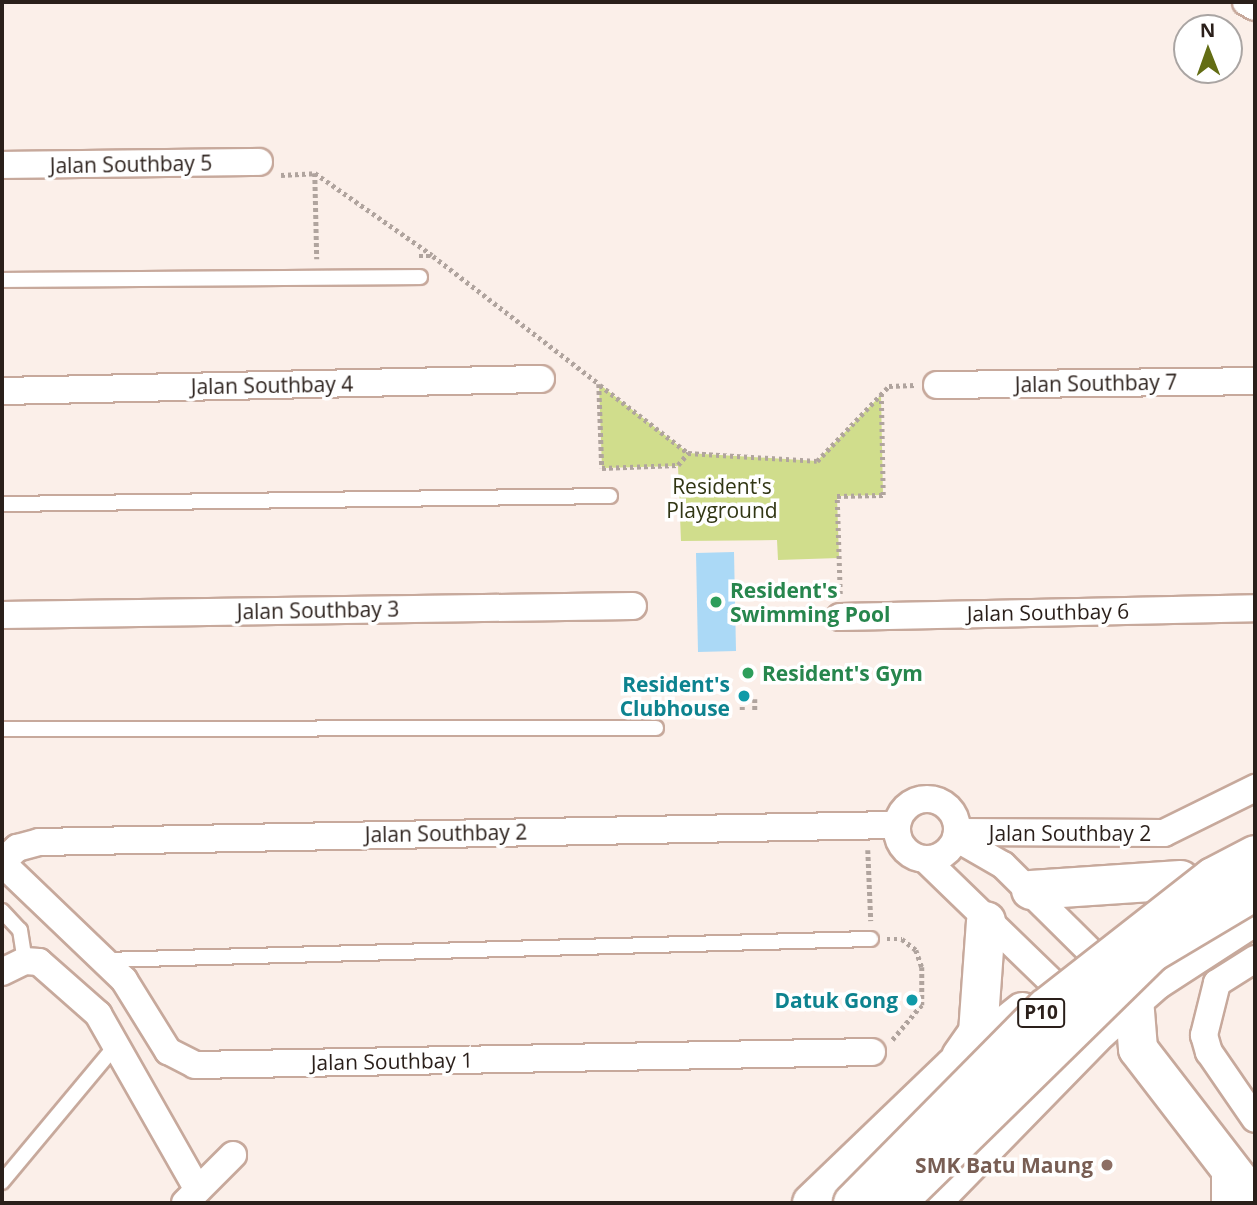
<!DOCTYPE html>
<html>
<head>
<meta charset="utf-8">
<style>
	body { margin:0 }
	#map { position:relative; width:1257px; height:1205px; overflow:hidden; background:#fbefe9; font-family:"Open Sans",sans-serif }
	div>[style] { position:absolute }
	.green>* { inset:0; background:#d0dd8c }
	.water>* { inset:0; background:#abd9f6 }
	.path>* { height:4.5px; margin-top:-2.25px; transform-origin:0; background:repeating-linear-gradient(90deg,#b0a49e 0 3.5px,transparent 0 7px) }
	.roads { filter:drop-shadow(2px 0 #c7a99c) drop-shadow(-2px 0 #c7a99c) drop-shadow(0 2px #c7a99c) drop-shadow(0 -2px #c7a99c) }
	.lane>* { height:14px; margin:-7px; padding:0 7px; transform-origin:7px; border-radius:7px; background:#fff }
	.street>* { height:26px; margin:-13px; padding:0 13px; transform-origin:13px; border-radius:13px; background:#fff }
	.street>.ring { margin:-13px; padding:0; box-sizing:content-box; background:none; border:26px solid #fff; border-radius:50% }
	.secondary>* { height:38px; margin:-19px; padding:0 19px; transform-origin:19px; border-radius:19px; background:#fff }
	.bridges { filter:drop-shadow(2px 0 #c7a99c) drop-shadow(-2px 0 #c7a99c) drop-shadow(0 2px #c7a99c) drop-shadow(0 -2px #c7a99c) }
	.highway-bridge>* { height:38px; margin:-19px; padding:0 19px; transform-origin:19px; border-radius:19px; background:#fff }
	.dots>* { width:19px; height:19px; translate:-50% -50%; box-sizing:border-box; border:4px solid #fff; border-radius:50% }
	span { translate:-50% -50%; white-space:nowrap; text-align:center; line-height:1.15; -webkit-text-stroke:7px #fff; paint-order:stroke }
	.shield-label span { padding:2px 5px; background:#fff; border:2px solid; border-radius:5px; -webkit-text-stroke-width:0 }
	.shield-label { font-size:19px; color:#2a1f1a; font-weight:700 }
	.street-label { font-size:21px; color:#2a1f1a }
	.park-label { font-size:21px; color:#313614 }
	.leisure-label { font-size:21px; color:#27864d; font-weight:700 }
	.left { translate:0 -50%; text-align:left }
	.culture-label { font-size:21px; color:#0d838f; font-weight:700 }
	.right { translate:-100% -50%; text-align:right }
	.education-label { font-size:21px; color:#785e54; font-weight:700 }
	.frame { position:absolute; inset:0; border:4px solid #2a1f1a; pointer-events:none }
	.north { position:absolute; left:1173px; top:14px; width:70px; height:70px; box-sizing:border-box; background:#fff; border:2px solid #aaa5a3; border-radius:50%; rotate:359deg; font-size:19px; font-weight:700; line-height:28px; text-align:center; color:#2a1f1a }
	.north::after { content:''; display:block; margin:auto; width:24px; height:32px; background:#636d14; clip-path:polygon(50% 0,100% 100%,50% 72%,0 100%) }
</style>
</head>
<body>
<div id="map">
	<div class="green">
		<div style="clip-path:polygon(599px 384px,688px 453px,817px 461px,881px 395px,883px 495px,837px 496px,839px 558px,778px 560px,777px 540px,681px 541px,678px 466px,602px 468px)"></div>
	</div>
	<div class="water">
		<div style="clip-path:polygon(734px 552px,736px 651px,698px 652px,696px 553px)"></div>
	</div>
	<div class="path">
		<div style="left:315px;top:173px;width:143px;rotate:35deg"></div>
		<div style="left:281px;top:175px;width:34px;rotate:-3deg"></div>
		<div style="left:315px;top:173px;width:86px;rotate:88.7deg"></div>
		<div style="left:419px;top:256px;width:14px"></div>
		<div style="left:433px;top:256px;width:210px;rotate:37.6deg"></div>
		<div style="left:599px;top:384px;width:84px;rotate:88deg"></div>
		<div style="left:602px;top:468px;width:76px;rotate:-2.3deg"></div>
		<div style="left:678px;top:465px;width:16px;rotate:-50deg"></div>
		<div style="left:688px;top:453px;width:129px;rotate:3.5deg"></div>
		<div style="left:817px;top:461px;width:104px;rotate:-46.2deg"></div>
		<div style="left:889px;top:386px;width:26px;rotate:-2deg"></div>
		<div style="left:600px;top:385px;width:111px;rotate:37.7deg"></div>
		<div style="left:840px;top:594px;width:98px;rotate:-91.8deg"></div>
		<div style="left:837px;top:496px;width:46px;rotate:-1.2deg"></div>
		<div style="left:883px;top:495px;width:100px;rotate:-91.1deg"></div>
		<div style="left:742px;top:710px;width:11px;rotate:-90deg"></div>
		<div style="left:742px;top:699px;width:13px"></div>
		<div style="left:755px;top:699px;width:11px;rotate:90deg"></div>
		<div style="left:868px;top:850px;width:71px;rotate:87.6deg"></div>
		<div style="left:887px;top:939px;width:15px"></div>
		<div style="left:902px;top:939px;width:18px;rotate:38deg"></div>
		<div style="left:916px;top:950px;width:18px;rotate:71deg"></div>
		<div style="left:922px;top:967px;width:38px;rotate:90deg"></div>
		<div style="left:922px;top:1005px;width:48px;rotate:130deg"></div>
	</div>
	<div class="roads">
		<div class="lane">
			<div style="left:2px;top:280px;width:418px;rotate:-0.4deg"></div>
			<div style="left:2px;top:504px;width:608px;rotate:-0.75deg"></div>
			<div style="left:2px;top:729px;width:654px;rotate:-0.09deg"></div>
			<div style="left:2px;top:911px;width:26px;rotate:47deg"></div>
			<div style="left:20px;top:930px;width:31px;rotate:81deg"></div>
			<div style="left:104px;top:960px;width:767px;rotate:-1.57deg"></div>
			<div style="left:2px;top:1182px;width:178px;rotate:-50.2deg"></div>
		</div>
		<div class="street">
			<div style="left:1246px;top:2px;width:10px;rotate:29deg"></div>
			<div style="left:2px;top:165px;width:257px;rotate:-0.7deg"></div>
			<div style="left:937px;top:385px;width:318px;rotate:-0.7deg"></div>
			<div style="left:2px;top:391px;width:539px;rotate:-1.28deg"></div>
			<div style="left:2px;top:615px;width:631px;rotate:-0.82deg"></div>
			<div style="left:840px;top:617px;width:415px;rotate:-1.2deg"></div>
			<div class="ring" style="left:897px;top:799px;width:34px;height:34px"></div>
			<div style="left:957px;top:832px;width:207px;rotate:0.3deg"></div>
			<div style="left:1164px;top:833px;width:102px;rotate:-26.3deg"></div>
			<div style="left:956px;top:838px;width:54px;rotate:29.9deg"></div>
			<div style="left:1003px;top:865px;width:125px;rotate:44.7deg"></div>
			<div style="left:926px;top:860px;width:180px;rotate:44.1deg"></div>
			<div style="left:2px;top:862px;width:21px;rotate:-43deg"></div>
			<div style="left:17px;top:848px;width:23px;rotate:-15deg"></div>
			<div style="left:39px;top:842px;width:858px;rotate:-1.14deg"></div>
			<div style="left:2px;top:863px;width:169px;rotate:43.8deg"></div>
			<div style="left:124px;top:980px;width:84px;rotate:58.2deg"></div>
			<div style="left:168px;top:1051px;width:30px;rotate:27deg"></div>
			<div style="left:195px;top:1065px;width:677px;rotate:-1.1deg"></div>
			<div style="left:1255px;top:959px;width:45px;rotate:147.7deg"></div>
			<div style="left:1217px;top:983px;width:54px;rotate:104deg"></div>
			<div style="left:1204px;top:1035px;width:18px;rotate:74deg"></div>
			<div style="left:1209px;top:1052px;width:81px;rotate:55.5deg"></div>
			<div style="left:2px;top:972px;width:25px;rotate:-26deg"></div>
			<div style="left:25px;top:961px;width:14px;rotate:4deg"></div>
			<div style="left:39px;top:962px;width:79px;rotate:41.4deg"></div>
			<div style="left:98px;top:1014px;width:202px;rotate:60.4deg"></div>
			<div style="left:185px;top:1203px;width:68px;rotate:-45deg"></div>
			<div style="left:1225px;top:1203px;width:43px;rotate:-90deg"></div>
		</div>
		<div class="secondary">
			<div style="left:1031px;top:890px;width:150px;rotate:-3.8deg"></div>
			<div style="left:1122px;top:985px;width:18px;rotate:49deg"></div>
			<div style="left:1134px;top:999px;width:50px;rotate:85.4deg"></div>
			<div style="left:1138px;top:1049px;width:192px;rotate:52.4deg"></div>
			<div style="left:961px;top:1057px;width:29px;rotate:-55deg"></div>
			<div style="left:978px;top:1033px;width:112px;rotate:-85.9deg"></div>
			<div style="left:812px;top:1203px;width:197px;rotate:-43.8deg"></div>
			<div style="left:954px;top:1067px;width:88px;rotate:-38.6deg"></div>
			<div style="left:930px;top:1203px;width:242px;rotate:-45.7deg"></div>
			<div style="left:1099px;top:1030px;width:76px;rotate:-41.3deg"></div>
			<div style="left:1156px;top:980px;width:118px;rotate:-32.9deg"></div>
		</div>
	</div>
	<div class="bridges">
		<div class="highway-bridge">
			<div style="left:853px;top:1203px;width:274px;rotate:-45.3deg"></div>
			<div style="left:1046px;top:1008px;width:212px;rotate:-38.1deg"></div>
			<div style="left:1213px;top:877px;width:47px;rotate:-27.6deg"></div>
			<div style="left:896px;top:1203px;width:357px;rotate:-44.4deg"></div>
			<div style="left:1151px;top:953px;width:121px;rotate:-30.8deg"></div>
		</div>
	</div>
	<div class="dots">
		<div style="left:716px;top:602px;background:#2e9e5b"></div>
		<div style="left:748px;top:673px;background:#2e9e5b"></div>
		<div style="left:744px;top:696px;background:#0f9aa8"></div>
		<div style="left:912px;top:1000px;background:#0f9aa8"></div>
		<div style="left:1107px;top:1165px;background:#8d6e63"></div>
	</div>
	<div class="shield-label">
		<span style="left:1041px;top:1013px">P10</span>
	</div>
	<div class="street-label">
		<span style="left:131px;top:164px;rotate:-1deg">Jalan Southbay 5</span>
		<span style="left:1096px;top:383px;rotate:-1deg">Jalan Southbay 7</span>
		<span style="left:272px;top:385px;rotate:-1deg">Jalan Southbay 4</span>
		<span style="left:318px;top:610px;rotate:-1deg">Jalan Southbay 3</span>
		<span style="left:1048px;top:612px;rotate:-1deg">Jalan Southbay 6</span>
		<span style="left:446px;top:833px;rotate:-1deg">Jalan Southbay 2</span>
		<span style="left:1070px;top:833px">Jalan Southbay 2</span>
		<span style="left:392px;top:1061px;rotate:-1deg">Jalan Southbay 1</span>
	</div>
	<div class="park-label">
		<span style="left:722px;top:498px">Resident's<br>Playground</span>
	</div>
	<div class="leisure-label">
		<span class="left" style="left:730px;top:602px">Resident's<br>Swimming Pool</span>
		<span class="left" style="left:762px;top:673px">Resident's Gym</span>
	</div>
	<div class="culture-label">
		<span class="right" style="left:730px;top:696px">Resident's<br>Clubhouse</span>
		<span class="right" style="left:898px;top:1000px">Datuk Gong</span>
	</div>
	<div class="education-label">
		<span class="right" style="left:1093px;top:1165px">SMK Batu Maung</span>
	</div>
	<div class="frame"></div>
	<div class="north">N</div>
</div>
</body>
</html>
